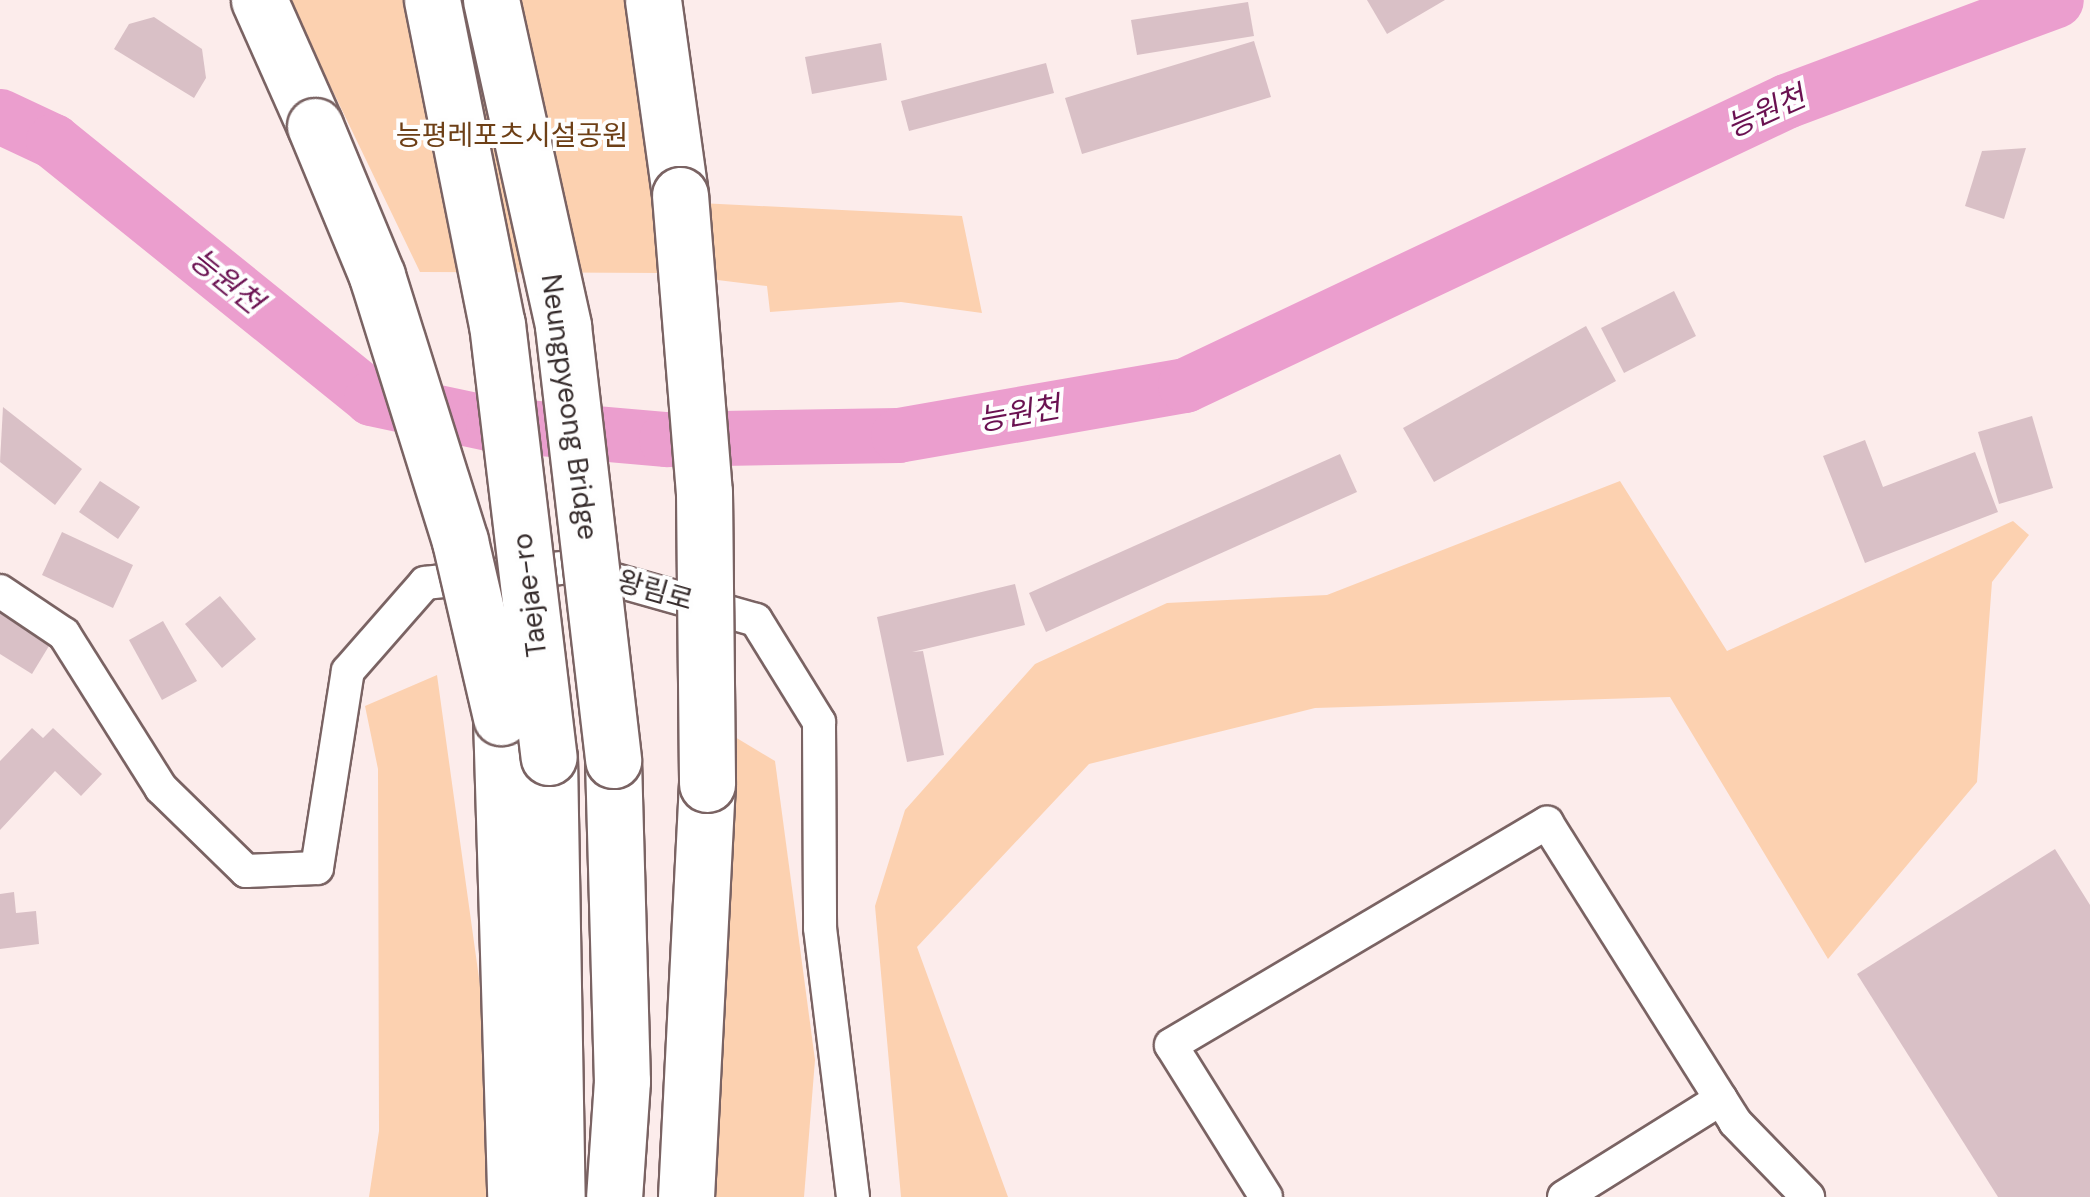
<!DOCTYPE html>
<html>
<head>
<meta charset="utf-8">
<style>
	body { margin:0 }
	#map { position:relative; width:2090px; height:1197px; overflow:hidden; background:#fceceb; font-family:"DM Sans","Noto Sans KR",sans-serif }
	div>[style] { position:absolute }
	.green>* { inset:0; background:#fcd1b0 }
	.river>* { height:55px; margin:-27.5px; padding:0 27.5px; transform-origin:27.5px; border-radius:27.5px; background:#eb9ece }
	.building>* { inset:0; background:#d9c0c6 }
	.roads { filter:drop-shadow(2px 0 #7a6363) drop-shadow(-2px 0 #7a6363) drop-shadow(0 2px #7a6363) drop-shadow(0 -2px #7a6363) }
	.street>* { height:32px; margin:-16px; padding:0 16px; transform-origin:16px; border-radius:16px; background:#fff }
	.highway>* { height:55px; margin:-27.5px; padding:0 27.5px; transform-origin:27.5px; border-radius:27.5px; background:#fff }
	.bridges { filter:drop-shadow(2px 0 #7a6363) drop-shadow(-2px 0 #7a6363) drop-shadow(0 2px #7a6363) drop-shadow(0 -2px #7a6363) }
	.highway-bridge>* { height:55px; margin:-27.5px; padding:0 27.5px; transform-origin:27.5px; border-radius:27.5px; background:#fff }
	span { translate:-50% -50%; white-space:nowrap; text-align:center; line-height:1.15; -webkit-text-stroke:8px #fefefe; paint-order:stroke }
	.park-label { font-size:28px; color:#6d3f16 }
	.street-label { font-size:28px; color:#362c2c }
	.water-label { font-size:30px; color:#6a1151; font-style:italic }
</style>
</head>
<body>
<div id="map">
	<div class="green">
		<div style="clip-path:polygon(289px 0,637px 0,660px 201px,962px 216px,982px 313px,901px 302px,770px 312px,767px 286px,661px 273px,420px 272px)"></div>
		<div style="clip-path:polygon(1620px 481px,1727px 651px,2013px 521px,2029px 535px,1992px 582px,1977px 782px,1828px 959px,1670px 697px,1315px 708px,1089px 764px,917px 947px,1008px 1197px,901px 1197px,875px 906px,905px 810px,1035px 664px,1167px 603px,1327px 595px)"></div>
		<div style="clip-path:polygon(437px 675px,505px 1166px,500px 1197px,369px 1197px,379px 1131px,378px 769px,365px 706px)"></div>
		<div style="clip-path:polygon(730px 734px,775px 761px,815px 1060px,804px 1197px,694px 1197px)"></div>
	</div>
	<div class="river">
		<div style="left:0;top:116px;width:59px;rotate:25.3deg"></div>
		<div style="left:53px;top:141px;width:409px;rotate:38.9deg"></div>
		<div style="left:371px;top:398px;width:125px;rotate:12deg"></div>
		<div style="left:493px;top:424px;width:174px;rotate:5deg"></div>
		<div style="left:666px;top:439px;width:232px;rotate:-1deg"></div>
		<div style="left:898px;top:435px;width:291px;rotate:-9.9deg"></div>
		<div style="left:1185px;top:385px;width:665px;rotate:-25.29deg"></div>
		<div style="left:1786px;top:101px;width:288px;rotate:-20.5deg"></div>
	</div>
	<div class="building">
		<div style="clip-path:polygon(1367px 0,1445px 0,1387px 34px)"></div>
		<div style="clip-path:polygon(1248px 2px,1254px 36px,1137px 55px,1131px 20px)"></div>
		<div style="clip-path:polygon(154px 17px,202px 49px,206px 78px,194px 98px,114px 49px,129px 24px)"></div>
		<div style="clip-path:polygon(1254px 41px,1271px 97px,1082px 154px,1065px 98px)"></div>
		<div style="clip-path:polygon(881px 43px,887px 80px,812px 94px,805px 57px)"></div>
		<div style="clip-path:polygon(1046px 63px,1054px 93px,909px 131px,901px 101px)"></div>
		<div style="clip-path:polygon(2026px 148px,2004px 219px,1965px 206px,1982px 151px)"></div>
		<div style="clip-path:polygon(1674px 291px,1696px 336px,1624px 373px,1601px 328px)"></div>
		<div style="clip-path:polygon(1586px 326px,1616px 381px,1434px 482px,1403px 428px)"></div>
		<div style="clip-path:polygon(3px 407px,82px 469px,55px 505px,0 462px)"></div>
		<div style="clip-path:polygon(2032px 416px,2053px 488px,1999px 504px,1978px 432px)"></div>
		<div style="clip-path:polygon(1865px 440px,1883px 487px,1975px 452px,1998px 512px,1865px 563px,1823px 456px)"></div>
		<div style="clip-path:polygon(1340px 454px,1357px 492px,1046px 632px,1029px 593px)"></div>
		<div style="clip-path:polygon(100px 481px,140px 507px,118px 539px,79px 512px)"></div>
		<div style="clip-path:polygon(62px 532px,133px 565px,113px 608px,42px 575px)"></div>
		<div style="clip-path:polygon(1015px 584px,1025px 625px,912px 652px,923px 651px,944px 755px,907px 762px,877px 617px)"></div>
		<div style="clip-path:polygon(220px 596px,256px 639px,222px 668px,185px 624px)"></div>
		<div style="clip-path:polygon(0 609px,52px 641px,32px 674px,0 654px)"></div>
		<div style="clip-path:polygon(163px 621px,197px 681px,162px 700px,129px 640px)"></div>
		<div style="clip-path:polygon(32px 728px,43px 738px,53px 728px,102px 774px,81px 796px,55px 771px,0 830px,0 761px)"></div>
		<div style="clip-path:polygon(2055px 849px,2090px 905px,2090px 1197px,1998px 1197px,1857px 974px)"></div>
		<div style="clip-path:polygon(14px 892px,16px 913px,36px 911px,39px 944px,0 949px,0 894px)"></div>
	</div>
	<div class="roads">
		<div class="street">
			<div style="left:0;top:591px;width:77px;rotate:33.9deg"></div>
			<div style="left:64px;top:634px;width:182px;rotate:57.8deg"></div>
			<div style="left:161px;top:788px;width:119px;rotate:44.3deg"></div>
			<div style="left:246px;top:871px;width:71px;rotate:-2.4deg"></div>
			<div style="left:317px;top:868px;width:199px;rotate:-81.1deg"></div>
			<div style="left:348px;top:671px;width:117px;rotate:-48.8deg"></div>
			<div style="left:425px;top:583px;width:145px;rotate:-6.3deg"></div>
			<div style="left:569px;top:567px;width:194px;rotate:15.8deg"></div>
			<div style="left:756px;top:620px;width:120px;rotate:58.3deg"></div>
			<div style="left:819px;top:722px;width:206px;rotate:89.7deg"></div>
			<div style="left:820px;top:928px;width:271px;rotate:83deg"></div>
			<div style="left:1266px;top:1197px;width:179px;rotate:-122deg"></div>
			<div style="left:1171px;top:1045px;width:437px;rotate:-30.6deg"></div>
			<div style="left:1547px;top:823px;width:353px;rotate:57.8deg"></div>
			<div style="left:1735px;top:1122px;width:105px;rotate:45.8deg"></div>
			<div style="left:1564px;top:1197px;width:185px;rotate:-32deg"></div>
		</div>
		<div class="highway">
			<div style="left:259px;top:0;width:138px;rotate:66deg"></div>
			<div style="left:653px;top:0;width:197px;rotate:82.1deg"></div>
			<div style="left:501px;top:717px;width:480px;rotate:88.3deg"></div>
			<div style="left:549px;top:757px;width:440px;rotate:89deg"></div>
			<div style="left:613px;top:760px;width:321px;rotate:88.4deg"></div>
			<div style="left:622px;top:1081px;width:116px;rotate:93.9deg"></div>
			<div style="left:686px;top:1197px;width:414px;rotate:-87.1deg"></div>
		</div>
	</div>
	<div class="bridges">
		<div class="highway-bridge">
			<div style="left:432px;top:0;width:330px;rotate:78.7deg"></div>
			<div style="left:497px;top:324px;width:436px;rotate:83.2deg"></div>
			<div style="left:491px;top:0;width:334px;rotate:77.5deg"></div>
			<div style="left:563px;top:326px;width:437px;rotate:83.4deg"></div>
			<div style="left:315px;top:126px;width:162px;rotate:67.5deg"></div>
			<div style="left:377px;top:276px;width:278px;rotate:72.6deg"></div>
			<div style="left:460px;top:541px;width:181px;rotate:76.9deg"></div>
			<div style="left:680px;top:195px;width:298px;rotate:85.4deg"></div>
			<div style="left:704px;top:492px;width:292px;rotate:89.4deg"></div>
		</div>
	</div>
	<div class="park-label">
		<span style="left:512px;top:136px">능평레포츠시설공원</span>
	</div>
	<div class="street-label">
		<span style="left:569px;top:407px;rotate:82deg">Neungpyeong Bridge</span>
		<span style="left:655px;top:591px;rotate:16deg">왕림로</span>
		<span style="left:530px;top:595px;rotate:-97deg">Taejae-ro</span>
	</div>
	<div class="water-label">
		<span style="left:1766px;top:112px;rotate:-24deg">능원천</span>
		<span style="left:226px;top:281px;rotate:39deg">능원천</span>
		<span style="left:1019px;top:414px;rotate:-10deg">능원천</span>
	</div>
</div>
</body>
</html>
